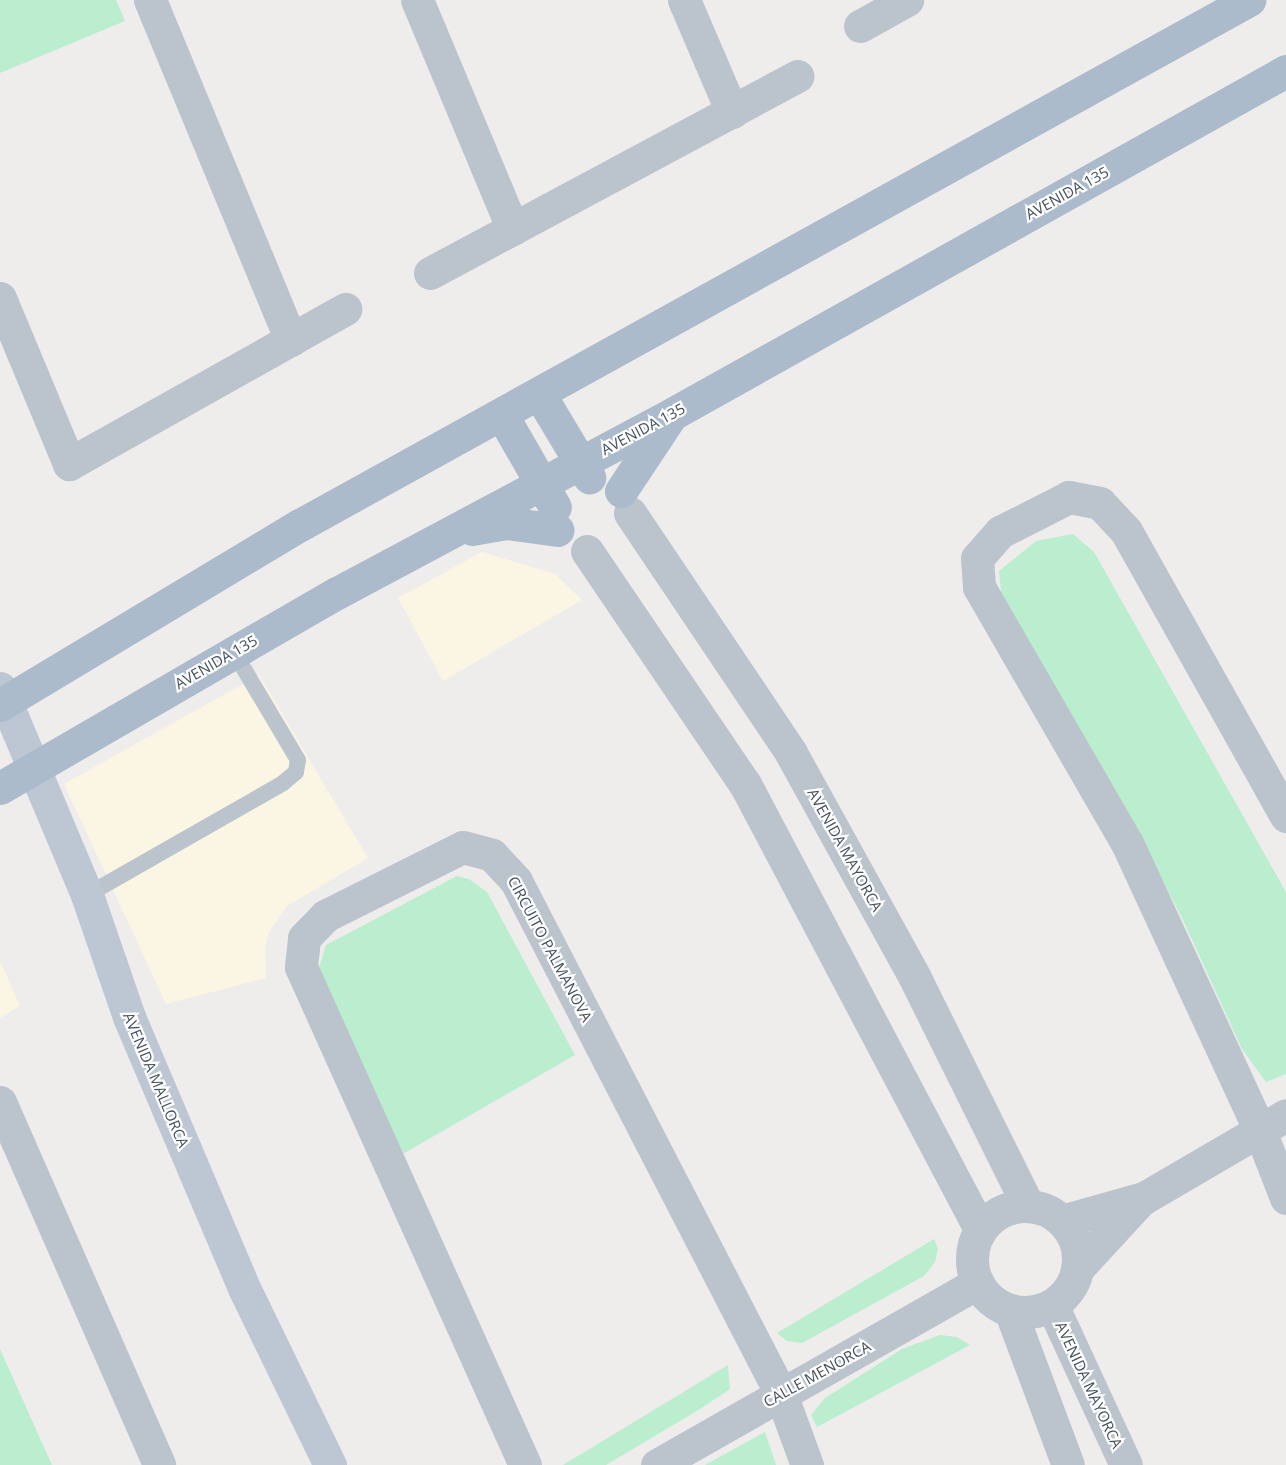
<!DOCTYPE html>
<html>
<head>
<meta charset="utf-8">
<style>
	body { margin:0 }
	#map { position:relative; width:1286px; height:1465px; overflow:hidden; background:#efecec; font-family:"Open Sans",sans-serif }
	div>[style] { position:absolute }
	.commercial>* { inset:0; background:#fbf5e4 }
	.green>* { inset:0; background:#baeecf }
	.service>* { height:16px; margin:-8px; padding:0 8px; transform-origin:8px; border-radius:8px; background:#bbc4cc }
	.minor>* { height:33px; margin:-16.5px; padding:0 16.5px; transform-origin:16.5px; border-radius:16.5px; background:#bbc4cc }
	.tertiary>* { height:33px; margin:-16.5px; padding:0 16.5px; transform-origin:16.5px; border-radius:16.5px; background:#bbc4cc }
	.tertiary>.ring { margin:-16.5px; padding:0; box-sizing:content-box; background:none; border:33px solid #bbc4cc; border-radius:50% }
	.secondary>* { height:33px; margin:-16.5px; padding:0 16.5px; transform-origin:16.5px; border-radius:16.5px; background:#bdc7d4 }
	.primary>* { height:33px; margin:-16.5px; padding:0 16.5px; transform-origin:16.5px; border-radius:16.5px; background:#acbbcc }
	span { translate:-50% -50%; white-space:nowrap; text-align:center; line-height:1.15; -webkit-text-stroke:4.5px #fff; paint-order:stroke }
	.street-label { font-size:15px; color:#45505a }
</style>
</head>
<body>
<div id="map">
	<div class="commercial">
		<div style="clip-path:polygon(482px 552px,555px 574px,582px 600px,443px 681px,398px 598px)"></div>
		<div style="clip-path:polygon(259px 675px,368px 858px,287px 906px,269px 932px,265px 948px,266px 978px,166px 1004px,64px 784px)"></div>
		<div style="clip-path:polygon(0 961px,20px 1006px,0 1018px)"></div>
	</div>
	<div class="green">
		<div style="clip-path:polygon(0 0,116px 0,125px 21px,0 73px)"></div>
		<div style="clip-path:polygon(1073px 534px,1094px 552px,1286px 892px,1286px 1074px,1266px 1082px,1242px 1049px,1183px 920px,1121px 801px,1002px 602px,999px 571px,1036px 541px)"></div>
		<div style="clip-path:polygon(457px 876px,469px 879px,487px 892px,575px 1055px,401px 1155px,318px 971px,326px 945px)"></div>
		<div style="clip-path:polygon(934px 1239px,938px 1249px,935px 1262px,924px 1276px,802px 1343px,787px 1341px,777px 1333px)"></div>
		<div style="clip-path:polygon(940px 1335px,957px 1337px,970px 1345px,817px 1427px,811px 1415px,825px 1398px,902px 1349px)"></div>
		<div style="clip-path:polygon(0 1349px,52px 1465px,0 1465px)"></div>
		<div style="clip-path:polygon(728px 1365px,730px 1389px,700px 1409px,606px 1465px,563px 1465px)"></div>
		<div style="clip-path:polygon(765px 1432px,776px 1465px,705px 1465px)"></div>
	</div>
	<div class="service">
		<div style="left:87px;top:895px;width:226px;rotate:-29.7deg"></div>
		<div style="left:283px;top:783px;width:17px;rotate:-40deg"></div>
		<div style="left:296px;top:772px;width:12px;rotate:-81deg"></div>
		<div style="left:298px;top:760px;width:126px;rotate:-120.7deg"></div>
	</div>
	<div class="minor">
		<div style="left:150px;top:0;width:368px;rotate:67.5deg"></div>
		<div style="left:417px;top:0;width:248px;rotate:67.3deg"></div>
		<div style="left:684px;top:0;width:122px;rotate:66.8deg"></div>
		<div style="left:860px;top:26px;width:54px;rotate:-29deg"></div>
		<div style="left:430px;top:273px;width:417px;rotate:-28.2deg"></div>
		<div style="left:0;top:298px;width:180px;rotate:67.4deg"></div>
		<div style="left:69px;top:464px;width:317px;rotate:-29.3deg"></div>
		<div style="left:1286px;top:816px;width:327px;rotate:-119.3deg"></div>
		<div style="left:1126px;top:531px;width:38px;rotate:-133deg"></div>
		<div style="left:1100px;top:503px;width:32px;rotate:-169deg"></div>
		<div style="left:1069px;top:497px;width:77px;rotate:153.1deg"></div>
		<div style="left:1000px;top:532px;width:35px;rotate:131deg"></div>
		<div style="left:977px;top:558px;width:29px;rotate:86deg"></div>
		<div style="left:979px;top:587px;width:296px;rotate:60deg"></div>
		<div style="left:1127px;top:843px;width:317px;rotate:65.2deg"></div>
		<div style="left:1260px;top:1131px;width:72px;rotate:68.8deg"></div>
		<div style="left:0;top:1102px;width:396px;rotate:66.3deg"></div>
		<div style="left:1062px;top:1221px;width:85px;rotate:-15.7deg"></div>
		<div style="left:1144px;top:1198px;width:164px;rotate:-30.3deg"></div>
		<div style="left:1077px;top:1269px;width:90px;rotate:-47.3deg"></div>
		<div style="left:525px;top:1465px;width:546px;rotate:-114.22deg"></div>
		<div style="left:301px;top:967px;width:29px;rotate:-84deg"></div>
		<div style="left:304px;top:938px;width:30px;rotate:-46deg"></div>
		<div style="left:325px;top:916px;width:154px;rotate:-26.6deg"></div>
		<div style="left:463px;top:847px;width:30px;rotate:15deg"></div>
		<div style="left:492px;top:855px;width:35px;rotate:47deg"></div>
		<div style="left:516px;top:881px;width:577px;rotate:62.68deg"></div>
		<div style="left:781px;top:1394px;width:76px;rotate:69.9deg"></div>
		<div style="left:657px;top:1465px;width:369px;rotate:-29.6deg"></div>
	</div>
	<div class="tertiary">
		<div style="left:630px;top:513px;width:289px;rotate:56.1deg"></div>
		<div style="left:791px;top:753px;width:257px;rotate:61.1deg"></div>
		<div style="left:915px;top:978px;width:254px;rotate:63.6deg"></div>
		<div style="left:587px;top:551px;width:282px;rotate:55.9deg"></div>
		<div style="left:745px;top:784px;width:503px;rotate:62.16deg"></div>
		<div class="ring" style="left:972px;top:1206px;width:73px;height:73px"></div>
		<div style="left:1052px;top:1305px;width:176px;rotate:65.2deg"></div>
		<div style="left:1010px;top:1310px;width:165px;rotate:69.5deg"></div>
	</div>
	<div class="secondary">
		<div style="left:0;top:688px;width:225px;rotate:67.2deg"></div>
		<div style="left:87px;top:895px;width:129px;rotate:71deg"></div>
		<div style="left:129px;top:1017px;width:297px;rotate:67deg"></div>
		<div style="left:245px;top:1290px;width:195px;rotate:64.1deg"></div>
	</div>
	<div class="primary">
		<div style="left:540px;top:395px;width:96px;rotate:59.1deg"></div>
		<div style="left:502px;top:415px;width:106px;rotate:60.1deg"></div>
		<div style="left:621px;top:491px;width:85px;rotate:-56.5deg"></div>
		<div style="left:472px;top:529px;width:35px;rotate:-10deg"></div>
		<div style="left:506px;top:523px;width:52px;rotate:7.7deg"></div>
		<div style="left:0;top:705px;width:350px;rotate:-31deg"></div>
		<div style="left:300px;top:525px;width:1085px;rotate:-28.95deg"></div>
		<div style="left:0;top:788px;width:389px;rotate:-30.1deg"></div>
		<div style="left:337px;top:593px;width:382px;rotate:-28.1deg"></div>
		<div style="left:674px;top:413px;width:701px;rotate:-29.2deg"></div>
	</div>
	<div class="street-label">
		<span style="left:1067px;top:193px;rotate:-29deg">AVENIDA 135</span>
		<span style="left:643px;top:429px;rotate:-28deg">AVENIDA 135</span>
		<span style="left:216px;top:662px;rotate:-30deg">AVENIDA 135</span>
		<span style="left:845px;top:850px;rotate:61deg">AVENIDA MAYORCA</span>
		<span style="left:550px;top:949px;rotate:62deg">CIRCUITO PALMANOVA</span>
		<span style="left:156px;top:1080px;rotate:67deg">AVENIDA MALLORCA</span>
		<span style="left:817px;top:1374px;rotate:-29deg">CALLE MENORCA</span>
		<span style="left:1089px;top:1385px;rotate:65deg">AVENIDA MAYORCA</span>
	</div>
</div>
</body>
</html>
